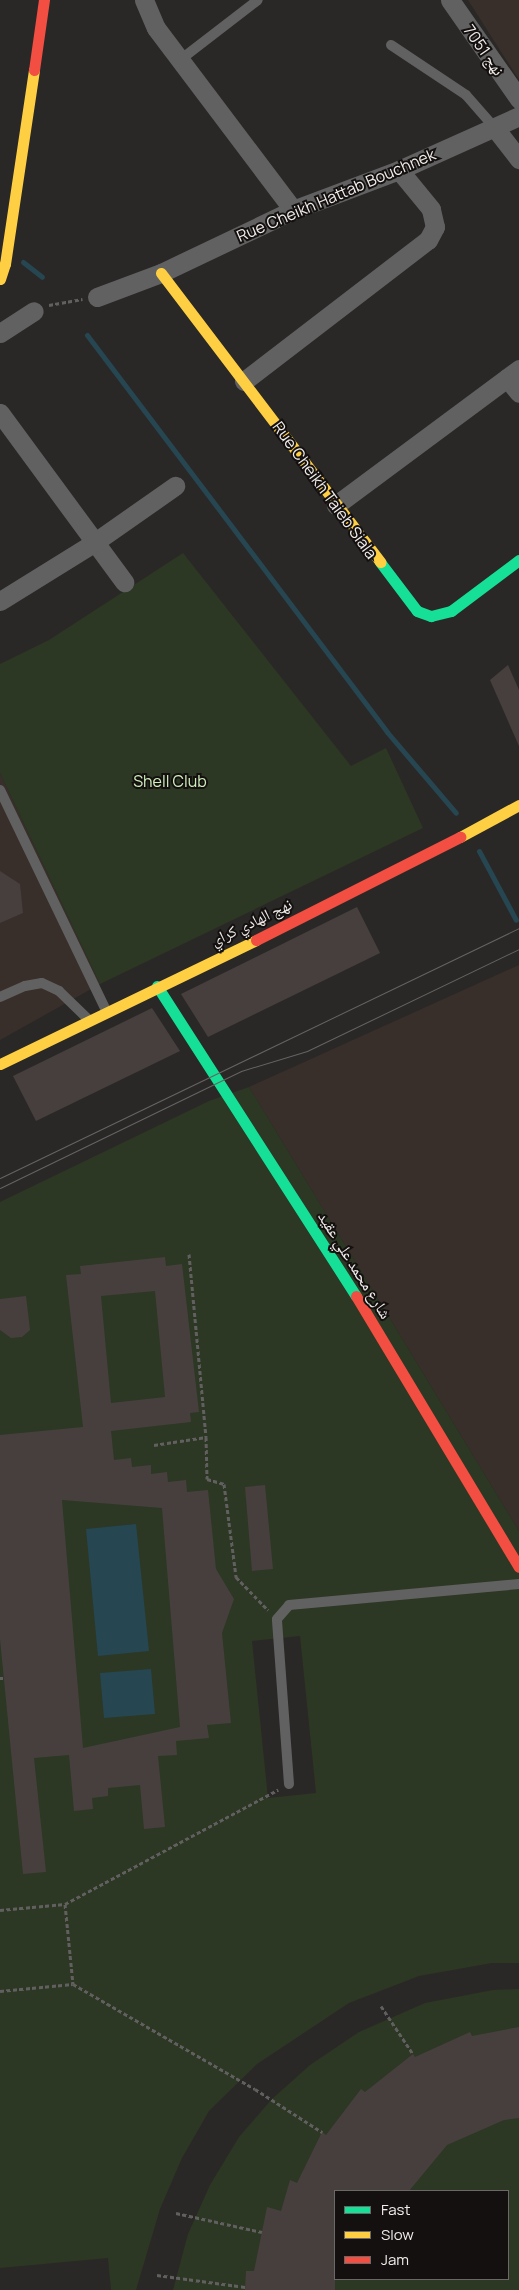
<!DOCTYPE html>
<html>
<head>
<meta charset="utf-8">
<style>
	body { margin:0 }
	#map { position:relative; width:519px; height:2290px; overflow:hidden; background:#2a2826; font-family:Manrope,"Noto Naskh Arabic",sans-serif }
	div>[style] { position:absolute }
	.built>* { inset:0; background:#382f2a }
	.green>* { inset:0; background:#2c3823 }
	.water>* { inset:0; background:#264652 }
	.stream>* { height:5px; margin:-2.5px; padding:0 2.5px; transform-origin:2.5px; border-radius:2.5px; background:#264652 }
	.building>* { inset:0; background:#473f3e }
	.path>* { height:3px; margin-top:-1.5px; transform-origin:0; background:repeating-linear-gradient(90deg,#615f5f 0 4px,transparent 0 6.5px) }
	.lane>* { height:10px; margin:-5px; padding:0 5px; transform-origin:5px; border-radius:5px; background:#626162 }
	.street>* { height:19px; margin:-9.5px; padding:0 9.5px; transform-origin:9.5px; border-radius:9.5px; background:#626162 }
	.fast>* { height:11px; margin:-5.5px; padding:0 5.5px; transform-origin:5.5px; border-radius:5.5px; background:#16e098 }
	.slow>* { height:11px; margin:-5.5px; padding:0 5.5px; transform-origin:5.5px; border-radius:5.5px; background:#ffcf43 }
	.jam>* { height:11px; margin:-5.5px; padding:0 5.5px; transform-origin:5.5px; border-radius:5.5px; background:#f24e42 }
	.tram>* { height:1px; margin:-0.5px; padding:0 0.5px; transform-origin:0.5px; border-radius:0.5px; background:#666463 }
	span { translate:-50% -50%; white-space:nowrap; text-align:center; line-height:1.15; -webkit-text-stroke:4px #13100f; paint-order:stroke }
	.street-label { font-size:16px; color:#f0ecea }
	.park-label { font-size:16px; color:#d0efbc }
	.legend { position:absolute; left:334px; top:2190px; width:175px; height:90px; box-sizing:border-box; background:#13100f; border:1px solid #6b6867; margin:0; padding:6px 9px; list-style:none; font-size:15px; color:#f0ecea }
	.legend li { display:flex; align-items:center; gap:10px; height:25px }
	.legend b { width:25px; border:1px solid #6b6867 }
</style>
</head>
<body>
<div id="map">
	<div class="built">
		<div style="clip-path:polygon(468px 0,519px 0,519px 79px,514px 72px)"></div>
		<div style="clip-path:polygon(0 773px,100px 984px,0 1040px)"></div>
		<div style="clip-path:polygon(519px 965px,519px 1531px,249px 1087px)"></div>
	</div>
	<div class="green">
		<div style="clip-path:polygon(183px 553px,351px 766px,386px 748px,423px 828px,100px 984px,0 773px,0 664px,49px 640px)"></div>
		<div style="clip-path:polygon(evenodd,249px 1087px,519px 1531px,519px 1963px,492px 1963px,419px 1976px,349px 2003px,257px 2064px,209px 2111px,182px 2158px,160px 2209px,136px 2290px,111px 2290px,108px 2258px,0 2268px,0 1202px,209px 1101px,249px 1087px,300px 1636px,316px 1793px,268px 1798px,252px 1641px,300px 1636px)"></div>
		<div style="clip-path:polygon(evenodd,519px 1989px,519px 2290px,173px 2290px,188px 2234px,210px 2185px,239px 2137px,272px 2099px,310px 2065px,359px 2032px,425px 2003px,493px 1990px,519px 1989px,335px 2191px,508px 2191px,508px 2279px,335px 2279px,335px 2191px)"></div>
	</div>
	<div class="water">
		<div style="clip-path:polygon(136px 1524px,149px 1651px,98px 1656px,86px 1529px)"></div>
		<div style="clip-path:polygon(151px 1669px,155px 1714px,104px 1718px,100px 1673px)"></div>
	</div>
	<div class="stream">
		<div style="left:23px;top:262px;width:24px;rotate:38deg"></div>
		<div style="left:87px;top:335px;width:498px;rotate:52.9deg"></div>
		<div style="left:387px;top:732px;width:106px;rotate:49.6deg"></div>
		<div style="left:479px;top:851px;width:78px;rotate:61.8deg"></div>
	</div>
	<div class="building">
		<div style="clip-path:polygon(508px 665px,519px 690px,519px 746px,490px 680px)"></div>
		<div style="clip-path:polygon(0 871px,20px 884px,23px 913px,0 923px)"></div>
		<div style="clip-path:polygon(357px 907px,380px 953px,208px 1037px,181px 994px)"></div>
		<div style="clip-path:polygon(152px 1008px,180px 1051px,36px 1121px,13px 1076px)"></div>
		<div style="clip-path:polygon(evenodd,165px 1257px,166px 1266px,182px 1264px,199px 1412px,190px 1413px,191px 1422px,111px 1431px,114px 1460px,131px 1458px,132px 1467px,151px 1465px,151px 1474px,167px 1472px,168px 1482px,186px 1480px,187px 1492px,208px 1490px,216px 1569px,234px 1599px,222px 1633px,231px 1723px,207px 1725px,209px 1738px,176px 1741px,177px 1755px,158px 1756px,165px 1827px,144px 1829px,140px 1785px,108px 1788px,108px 1796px,92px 1798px,93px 1809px,74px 1811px,69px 1755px,34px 1758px,46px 1872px,23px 1874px,0 1639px,0 1435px,83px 1427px,66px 1275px,81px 1274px,80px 1266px,165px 1257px,155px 1291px,165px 1397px,111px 1403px,101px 1296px,155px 1291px,165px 1257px,62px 1500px,162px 1508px,180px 1727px,83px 1748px,62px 1500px)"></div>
		<div style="clip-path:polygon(26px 1296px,30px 1330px,22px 1337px,11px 1338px,0 1330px,0 1299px)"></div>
		<div style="clip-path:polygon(265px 1485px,273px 1569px,252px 1571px,245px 1487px)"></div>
		<div style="clip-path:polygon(519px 2027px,519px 2118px,504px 2120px,447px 2145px,409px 2191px,335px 2191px,335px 2290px,245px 2290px,246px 2271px,254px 2271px,267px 2207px,281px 2211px,290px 2180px,297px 2183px,322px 2132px,326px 2135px,361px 2089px,365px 2092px,413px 2054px,415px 2057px,470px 2032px,472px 2036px)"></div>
	</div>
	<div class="path">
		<div style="left:49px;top:305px;width:34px;rotate:-10deg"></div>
		<div style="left:189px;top:1254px;width:184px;rotate:84.7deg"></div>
		<div style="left:154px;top:1445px;width:53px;rotate:-8.7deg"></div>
		<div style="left:206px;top:1437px;width:42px;rotate:88.6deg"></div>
		<div style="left:207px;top:1479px;width:18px;rotate:16deg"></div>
		<div style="left:224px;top:1484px;width:94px;rotate:82.6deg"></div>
		<div style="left:236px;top:1577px;width:46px;rotate:45.9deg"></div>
		<div style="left:0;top:1678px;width:3px"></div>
		<div style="left:65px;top:1904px;width:80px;rotate:84.3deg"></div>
		<div style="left:0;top:1910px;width:65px;rotate:-5.3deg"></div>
		<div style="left:65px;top:1904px;width:242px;rotate:-28.2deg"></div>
		<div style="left:0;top:1991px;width:73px;rotate:-5.5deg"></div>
		<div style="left:73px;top:1984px;width:210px;rotate:30deg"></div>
		<div style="left:255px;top:2089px;width:80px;rotate:32.7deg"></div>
		<div style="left:381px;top:2006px;width:58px;rotate:56.3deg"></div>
		<div style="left:176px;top:2213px;width:88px;rotate:12.5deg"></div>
		<div style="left:157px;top:2275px;width:89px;rotate:7.8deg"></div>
	</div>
	<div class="lane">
		<div style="left:391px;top:45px;width:90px;rotate:33.7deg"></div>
		<div style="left:466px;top:95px;width:43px;rotate:48.8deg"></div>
		<div style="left:180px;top:60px;width:98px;rotate:-37.6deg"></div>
		<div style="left:0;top:790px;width:244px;rotate:64.3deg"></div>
		<div style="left:0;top:997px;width:27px;rotate:-24deg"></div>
		<div style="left:25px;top:986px;width:17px;rotate:-10deg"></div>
		<div style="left:42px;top:983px;width:19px;rotate:25deg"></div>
		<div style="left:59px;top:991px;width:40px;rotate:44deg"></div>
		<div style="left:289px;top:1784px;width:165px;rotate:-94.2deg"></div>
		<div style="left:277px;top:1619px;width:18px;rotate:-49deg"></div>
		<div style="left:289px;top:1605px;width:231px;rotate:-5.2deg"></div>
	</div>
	<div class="street">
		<div style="left:144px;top:0;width:30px;rotate:67deg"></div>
		<div style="left:156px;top:28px;width:228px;rotate:53deg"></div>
		<div style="left:450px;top:0;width:121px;rotate:55.1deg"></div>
		<div style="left:494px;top:127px;width:41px;rotate:52deg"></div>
		<div style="left:97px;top:297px;width:68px;rotate:-20.6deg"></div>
		<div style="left:161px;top:273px;width:146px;rotate:-25.5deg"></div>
		<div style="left:293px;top:210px;width:113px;rotate:-20.7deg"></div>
		<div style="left:399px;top:170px;width:132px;rotate:-24.2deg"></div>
		<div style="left:0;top:333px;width:40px;rotate:-32.9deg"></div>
		<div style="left:507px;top:378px;width:19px;rotate:51deg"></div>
		<div style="left:244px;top:381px;width:232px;rotate:-37.5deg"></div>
		<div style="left:428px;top:240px;width:15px;rotate:-62deg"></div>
		<div style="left:435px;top:227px;width:18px;rotate:-103deg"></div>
		<div style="left:431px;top:209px;width:50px;rotate:-129.4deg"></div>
		<div style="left:0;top:413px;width:210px;rotate:53.7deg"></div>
		<div style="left:336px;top:505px;width:228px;rotate:-36.6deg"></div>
		<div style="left:0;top:601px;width:112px;rotate:-31.8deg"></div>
		<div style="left:95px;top:542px;width:98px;rotate:-35deg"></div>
	</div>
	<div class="fast">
		<div style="left:380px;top:562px;width:61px;rotate:52.9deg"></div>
		<div style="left:417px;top:611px;width:15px;rotate:20deg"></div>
		<div style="left:431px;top:616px;width:21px;rotate:-14deg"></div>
		<div style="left:451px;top:611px;width:85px;rotate:-36.9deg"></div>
		<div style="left:157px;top:986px;width:368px;rotate:57.3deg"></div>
	</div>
	<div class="slow">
		<div style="left:161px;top:273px;width:363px;rotate:52.8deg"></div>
		<div style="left:0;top:279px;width:16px;rotate:-72deg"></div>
		<div style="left:5px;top:264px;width:196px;rotate:-81.5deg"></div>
		<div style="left:460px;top:837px;width:67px;rotate:-28.5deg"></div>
		<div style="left:0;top:1064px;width:284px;rotate:-25.8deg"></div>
	</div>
	<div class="jam">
		<div style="left:34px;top:70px;width:71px;rotate:-81.9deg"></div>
		<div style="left:256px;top:940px;width:229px;rotate:-26.8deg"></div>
		<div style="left:356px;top:1296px;width:316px;rotate:59deg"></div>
	</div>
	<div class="tram">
		<div style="left:0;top:1178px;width:576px;rotate:-25.72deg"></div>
		<div style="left:0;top:1188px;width:268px;rotate:-25.9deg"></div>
		<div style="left:241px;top:1071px;width:69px;rotate:-16.9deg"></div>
		<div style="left:307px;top:1051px;width:235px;rotate:-25.7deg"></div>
	</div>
	<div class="street-label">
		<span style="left:484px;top:50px;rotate:55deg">نهج 7051</span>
		<span style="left:336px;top:195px;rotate:-23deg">Rue Cheikh Hattab Bouchnek</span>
		<span style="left:325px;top:490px;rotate:54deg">Rue Cheikh Taieb Siala</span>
		<span style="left:251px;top:922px;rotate:-26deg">نهج الهادي كراي</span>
		<span style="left:355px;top:1265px;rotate:58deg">شارع محمد علي عقيد</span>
	</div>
	<div class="park-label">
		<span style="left:170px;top:781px">Shell Club</span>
	</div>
	<ul class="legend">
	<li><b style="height:6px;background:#16e098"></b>Fast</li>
	<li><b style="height:6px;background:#ffcf43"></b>Slow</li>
	<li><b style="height:6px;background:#f24e42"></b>Jam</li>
	</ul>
</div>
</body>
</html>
